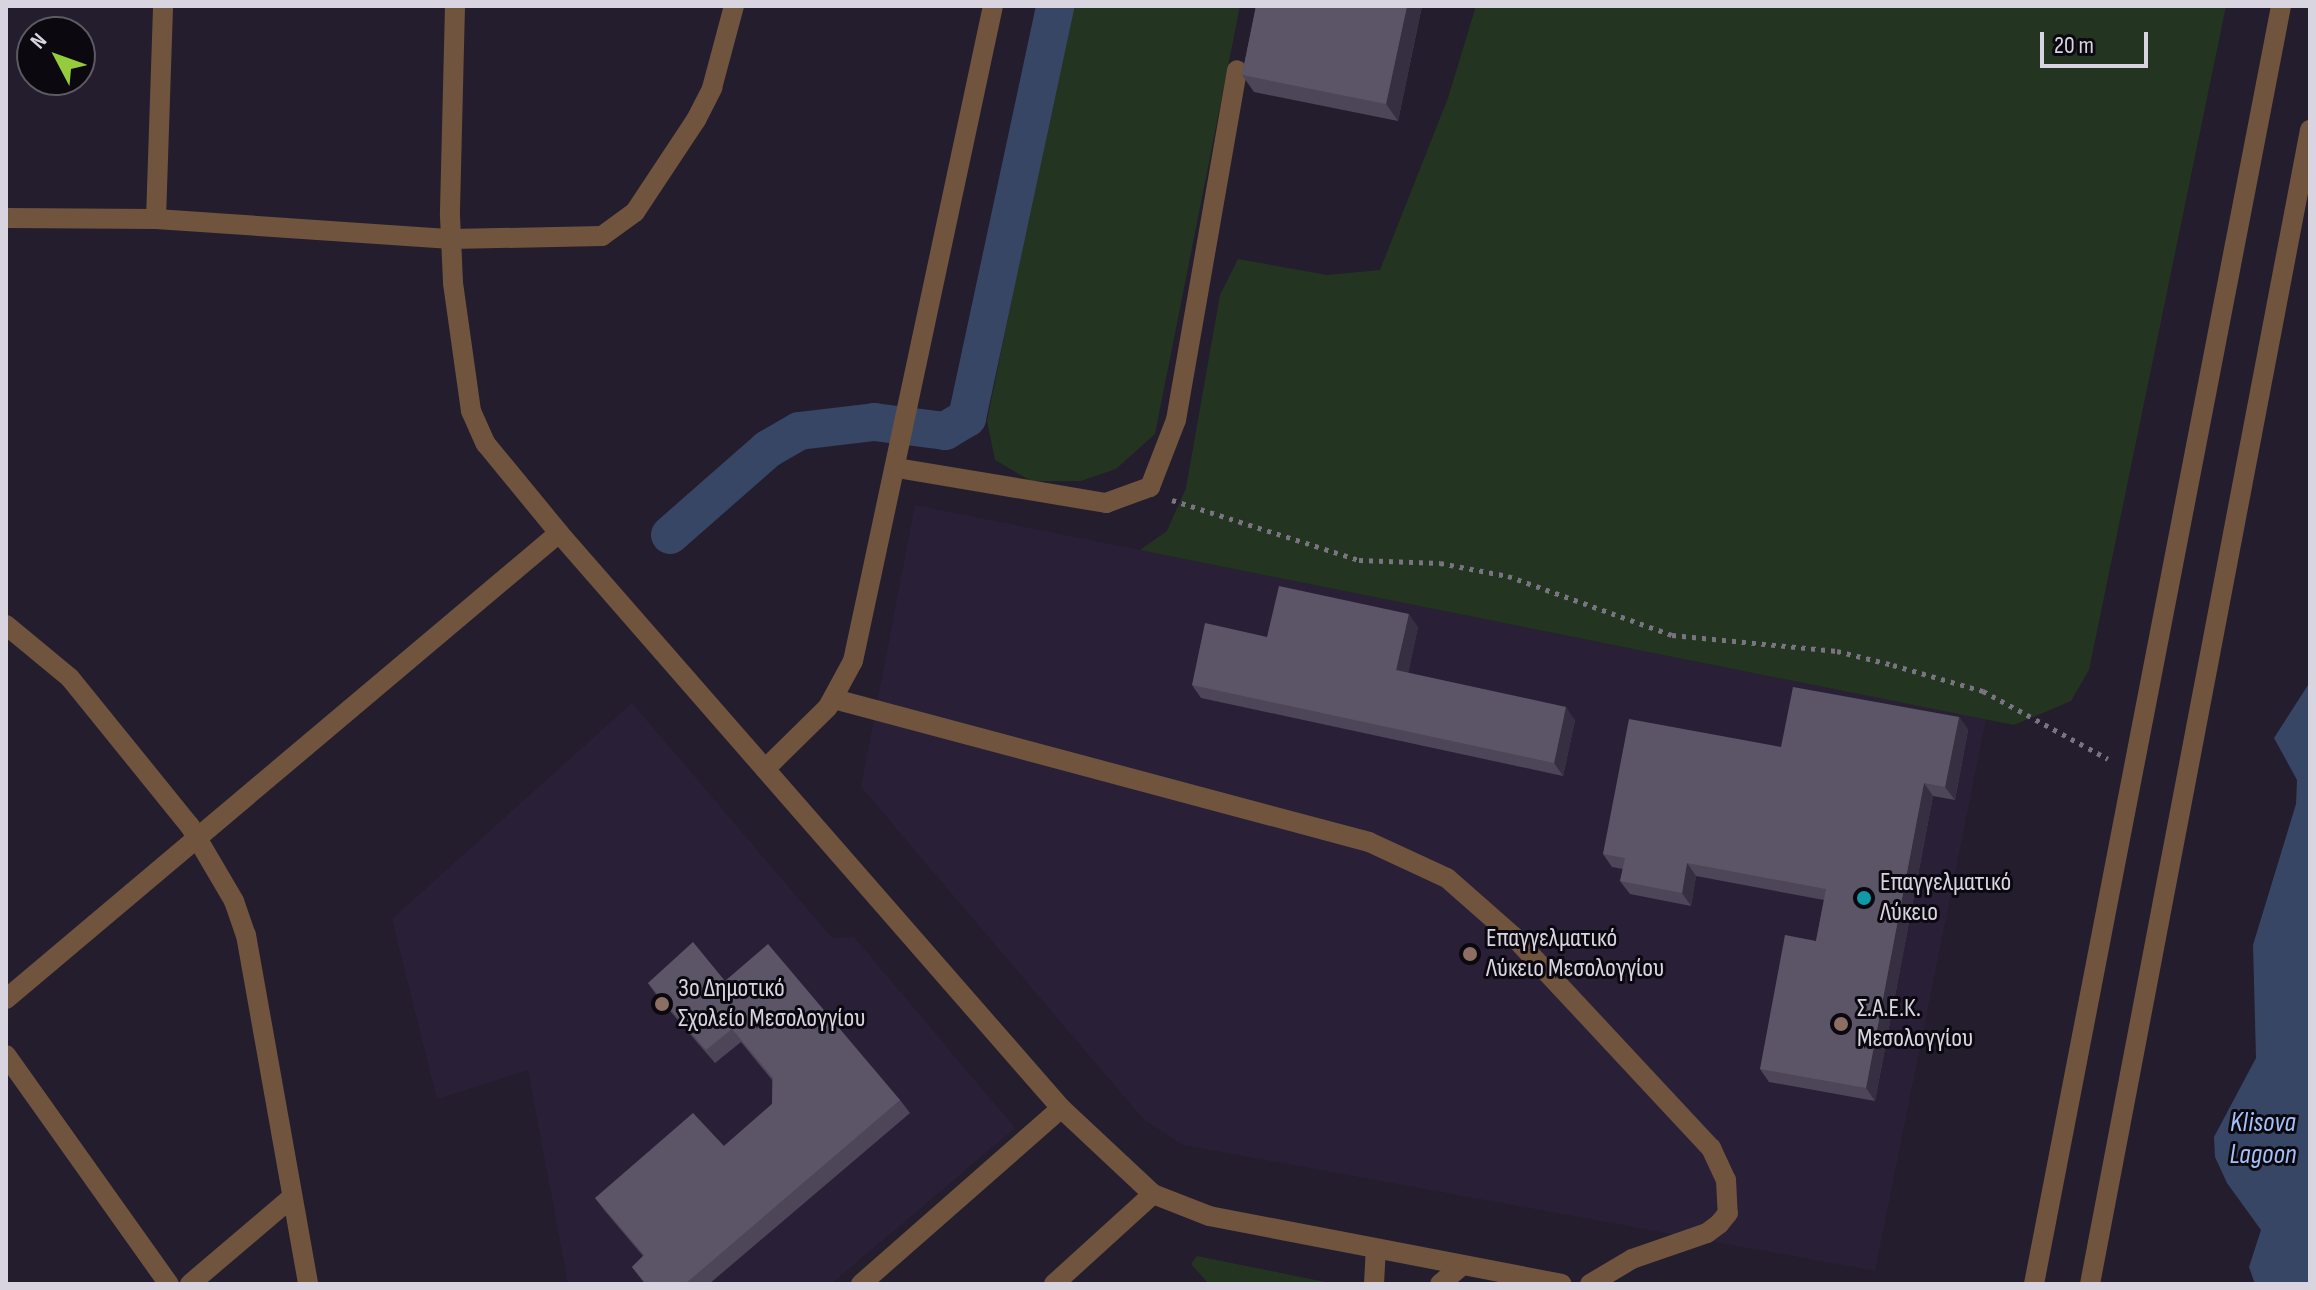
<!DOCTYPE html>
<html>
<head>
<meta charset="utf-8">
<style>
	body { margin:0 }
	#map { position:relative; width:2316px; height:1290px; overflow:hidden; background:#231d2d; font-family:"Sofia Sans Condensed",sans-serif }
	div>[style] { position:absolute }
	.built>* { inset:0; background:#292037 }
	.green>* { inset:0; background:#233520 }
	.water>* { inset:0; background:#374664 }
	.canal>* { height:38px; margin:-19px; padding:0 19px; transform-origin:19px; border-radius:19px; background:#374664 }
	.path>* { height:5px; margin-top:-2.5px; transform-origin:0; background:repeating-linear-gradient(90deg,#7a7482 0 4px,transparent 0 10px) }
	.minor>* { height:20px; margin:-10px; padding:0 10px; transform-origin:10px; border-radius:10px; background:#70543d }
	.wall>* { inset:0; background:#4d4658 }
	.shaded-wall>* { inset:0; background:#362f41 }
	.building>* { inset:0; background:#5c5567 }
	.dots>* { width:22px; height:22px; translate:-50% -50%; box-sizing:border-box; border:4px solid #0b0810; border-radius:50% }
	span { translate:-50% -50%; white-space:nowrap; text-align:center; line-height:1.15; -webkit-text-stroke:6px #0b0810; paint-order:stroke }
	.poi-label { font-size:26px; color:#d9d5e0 }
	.left { translate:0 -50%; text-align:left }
	.water-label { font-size:28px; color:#a4c1f8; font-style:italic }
	.frame { position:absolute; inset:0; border:8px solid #d9d5e0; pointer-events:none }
	.north { position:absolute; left:16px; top:16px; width:80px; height:80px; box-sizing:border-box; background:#0b0810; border:2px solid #5d5a63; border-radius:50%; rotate:311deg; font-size:22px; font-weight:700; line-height:32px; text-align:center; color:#d9d5e0 }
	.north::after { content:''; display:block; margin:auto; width:28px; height:36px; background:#94cc3c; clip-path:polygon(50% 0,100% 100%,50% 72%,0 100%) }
	.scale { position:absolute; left:2040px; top:32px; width:108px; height:36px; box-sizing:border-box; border:4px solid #d9d5e0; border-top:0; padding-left:10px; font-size:24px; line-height:28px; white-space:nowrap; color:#d9d5e0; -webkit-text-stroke:6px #0b0810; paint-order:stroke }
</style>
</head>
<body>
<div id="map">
	<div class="built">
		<div style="clip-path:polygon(915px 505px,1986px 719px,1875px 1271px,1183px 1145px,1144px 1120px,861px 787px)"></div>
		<div style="clip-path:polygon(632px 703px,832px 938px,854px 937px,1015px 1128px,831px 1284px,568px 1284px,528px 1070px,437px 1099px,392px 919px)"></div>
	</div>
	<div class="green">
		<div style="clip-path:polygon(1071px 6px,1240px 6px,1155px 434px,1116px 469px,1081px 481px,1031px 481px,995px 460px,987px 421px)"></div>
		<div style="clip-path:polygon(1476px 6px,2226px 6px,2089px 670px,2071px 701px,2014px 725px,1140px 550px,1167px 531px,1186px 488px,1220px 295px,1238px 259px,1327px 275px,1380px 270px,1448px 98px)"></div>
		<div style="clip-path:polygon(1197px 1256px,1335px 1284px,1209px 1284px,1191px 1264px)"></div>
	</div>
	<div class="water">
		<div style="clip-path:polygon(2310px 682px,2310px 1284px,2255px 1284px,2249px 1267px,2261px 1230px,2227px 1183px,2215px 1157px,2214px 1137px,2256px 1058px,2253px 945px,2296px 804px,2297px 780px,2274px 738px)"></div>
	</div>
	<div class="canal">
		<div style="left:670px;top:535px;width:130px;rotate:-41.3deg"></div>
		<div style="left:768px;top:449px;width:36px;rotate:-30deg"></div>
		<div style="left:799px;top:431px;width:76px;rotate:-6.8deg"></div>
		<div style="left:874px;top:422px;width:72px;rotate:7.2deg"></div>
		<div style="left:945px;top:431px;width:26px;rotate:-31deg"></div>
		<div style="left:967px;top:418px;width:421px;rotate:-77.9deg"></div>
	</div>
	<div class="path">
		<div style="left:1172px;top:500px;width:196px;rotate:17.8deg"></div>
		<div style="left:1359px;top:560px;width:81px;rotate:2.1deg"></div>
		<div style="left:1440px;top:563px;width:69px;rotate:10.8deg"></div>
		<div style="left:1508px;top:576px;width:174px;rotate:19.8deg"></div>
		<div style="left:1672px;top:635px;width:166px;rotate:5.5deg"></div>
		<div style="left:1837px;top:651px;width:58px;rotate:14deg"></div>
		<div style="left:1893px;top:665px;width:94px;rotate:16.1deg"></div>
		<div style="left:1983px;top:691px;width:142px;rotate:28.5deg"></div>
	</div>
	<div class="minor">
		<div style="left:455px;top:6px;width:210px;rotate:91.4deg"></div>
		<div style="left:450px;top:216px;width:67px;rotate:87.4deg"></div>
		<div style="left:453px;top:283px;width:129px;rotate:82deg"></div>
		<div style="left:471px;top:411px;width:36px;rotate:66deg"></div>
		<div style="left:486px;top:444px;width:115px;rotate:50.6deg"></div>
		<div style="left:559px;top:533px;width:763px;rotate:48.88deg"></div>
		<div style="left:1061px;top:1108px;width:126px;rotate:43.1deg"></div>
		<div style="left:1153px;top:1194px;width:60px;rotate:21.4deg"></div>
		<div style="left:1209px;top:1216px;width:359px;rotate:10.9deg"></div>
		<div style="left:6px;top:218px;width:150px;rotate:0.4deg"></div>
		<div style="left:156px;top:219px;width:296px;rotate:3.9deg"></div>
		<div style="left:451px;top:239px;width:151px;rotate:-1.1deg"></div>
		<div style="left:602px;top:236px;width:41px;rotate:-36deg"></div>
		<div style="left:635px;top:212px;width:110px;rotate:-56.5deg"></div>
		<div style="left:696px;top:120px;width:36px;rotate:-63deg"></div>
		<div style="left:712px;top:88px;width:85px;rotate:-75deg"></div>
		<div style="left:156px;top:219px;width:213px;rotate:-88.1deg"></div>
		<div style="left:897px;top:468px;width:212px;rotate:9.5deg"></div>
		<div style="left:1106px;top:503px;width:47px;rotate:-20deg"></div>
		<div style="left:1150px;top:487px;width:72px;rotate:-68.8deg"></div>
		<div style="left:1176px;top:420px;width:355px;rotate:-80.1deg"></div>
		<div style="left:6px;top:625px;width:83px;rotate:39.6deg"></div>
		<div style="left:70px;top:678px;width:191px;rotate:51deg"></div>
		<div style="left:190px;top:826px;width:87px;rotate:59.6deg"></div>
		<div style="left:234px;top:901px;width:36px;rotate:71deg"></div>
		<div style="left:246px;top:935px;width:354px;rotate:79.9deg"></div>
		<div style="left:834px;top:699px;width:554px;rotate:14.96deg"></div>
		<div style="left:1369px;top:842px;width:86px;rotate:24.8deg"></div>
		<div style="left:1447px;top:878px;width:89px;rotate:41.4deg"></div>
		<div style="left:1514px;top:937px;width:289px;rotate:47deg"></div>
		<div style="left:1711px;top:1148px;width:35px;rotate:65deg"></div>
		<div style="left:1726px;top:1180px;width:33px;rotate:87deg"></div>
		<div style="left:1728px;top:1213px;width:14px;rotate:129deg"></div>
		<div style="left:1719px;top:1224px;width:15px;rotate:143deg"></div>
		<div style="left:1707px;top:1233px;width:79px;rotate:160.9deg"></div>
		<div style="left:1632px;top:1259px;width:49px;rotate:149.2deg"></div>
		<div style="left:765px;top:769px;width:88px;rotate:-44.5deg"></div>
		<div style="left:828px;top:707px;width:52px;rotate:-61.5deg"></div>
		<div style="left:853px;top:661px;width:670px;rotate:-77.94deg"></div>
		<div style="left:6px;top:999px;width:723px;rotate:-40.12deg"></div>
		<div style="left:6px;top:1055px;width:281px;rotate:54.6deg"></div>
		<div style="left:190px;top:1284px;width:131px;rotate:-40.4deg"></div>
		<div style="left:861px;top:1284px;width:266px;rotate:-41.3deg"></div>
		<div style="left:1054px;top:1284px;width:134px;rotate:-42.3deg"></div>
		<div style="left:1374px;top:1284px;width:34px;rotate:-87deg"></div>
		<div style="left:1440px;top:1284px;width:26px;rotate:-40deg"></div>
		<div style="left:2034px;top:1284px;width:1302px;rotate:-79.06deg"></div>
		<div style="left:2090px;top:1284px;width:1175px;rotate:-79.21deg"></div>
	</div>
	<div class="wall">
		<div style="clip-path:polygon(1256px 6px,1422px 6px,1398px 121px,1254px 92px,1242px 75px)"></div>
		<div style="clip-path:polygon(1418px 627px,1408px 673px,1575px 720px,1563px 776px,1201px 698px,1192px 685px,1267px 637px)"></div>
		<div style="clip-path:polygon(1959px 717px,1968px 730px,1955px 800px,1933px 796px,1875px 1101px,1769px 1082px,1760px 1069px,1816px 941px,1824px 900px,1696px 876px,1691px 906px,1630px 894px,1620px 881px,1623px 869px,1612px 867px,1603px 854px,1781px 747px)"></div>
		<div style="clip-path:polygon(725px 981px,900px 1100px,910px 1113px,709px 1284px,645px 1284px,632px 1267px,643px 1256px,605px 1211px,595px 1198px,724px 1146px,772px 1104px,772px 1080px,741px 1042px,715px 1063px,657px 996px,648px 983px)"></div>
	</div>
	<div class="shaded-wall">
		<div style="clip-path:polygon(1407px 6px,1422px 6px,1398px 121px,1386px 104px)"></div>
		<div style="clip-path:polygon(1409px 614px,1418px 627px,1406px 683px,1396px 670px)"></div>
		<div style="clip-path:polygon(1566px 707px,1575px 720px,1563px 776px,1554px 763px)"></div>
		<div style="clip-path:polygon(1959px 717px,1968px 730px,1955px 800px,1945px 787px)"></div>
		<div style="clip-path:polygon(1924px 783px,1933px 796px,1875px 1101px,1866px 1088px)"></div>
		<div style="clip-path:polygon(1687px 863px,1696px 876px,1691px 906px,1682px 893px)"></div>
	</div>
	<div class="building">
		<div style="clip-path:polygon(1256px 6px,1407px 6px,1386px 104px,1242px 75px)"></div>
		<div style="clip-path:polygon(1279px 586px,1409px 614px,1396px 670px,1566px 707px,1554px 763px,1192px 685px,1205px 623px,1267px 637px)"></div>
		<div style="clip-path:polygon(1793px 687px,1959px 717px,1945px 787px,1924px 783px,1866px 1088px,1760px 1069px,1785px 935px,1816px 941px,1826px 889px,1687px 863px,1682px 893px,1620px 881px,1625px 858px,1603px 854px,1629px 719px,1781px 747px)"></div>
		<div style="clip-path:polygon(693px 942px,725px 981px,768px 944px,900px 1100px,685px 1284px,646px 1284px,632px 1267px,644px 1255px,595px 1198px,693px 1113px,724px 1146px,772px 1104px,773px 1078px,732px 1029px,706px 1050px,648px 983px)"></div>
	</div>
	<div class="dots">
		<div style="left:1864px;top:898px;background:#0f9aa8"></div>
		<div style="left:1470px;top:954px;background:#8d6e63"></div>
		<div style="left:662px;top:1004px;background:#8d6e63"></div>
		<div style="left:1841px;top:1024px;background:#8d6e63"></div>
	</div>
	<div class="poi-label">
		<span class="left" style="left:1880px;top:898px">Επαγγελματικό<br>Λύκειο</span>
		<span class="left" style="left:1486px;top:954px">Επαγγελματικό<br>Λύκειο Μεσολογγίου</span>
		<span class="left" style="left:678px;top:1004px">3ο Δημοτικό<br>Σχολείο Μεσολογγίου</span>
		<span class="left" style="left:1857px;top:1024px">Σ.Α.Ε.Κ.<br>Μεσολογγίου</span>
	</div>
	<div class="water-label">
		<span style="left:2263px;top:1139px">Klisova<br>Lagoon</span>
	</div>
	<div class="frame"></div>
	<div class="north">N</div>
	<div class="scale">20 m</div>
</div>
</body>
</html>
